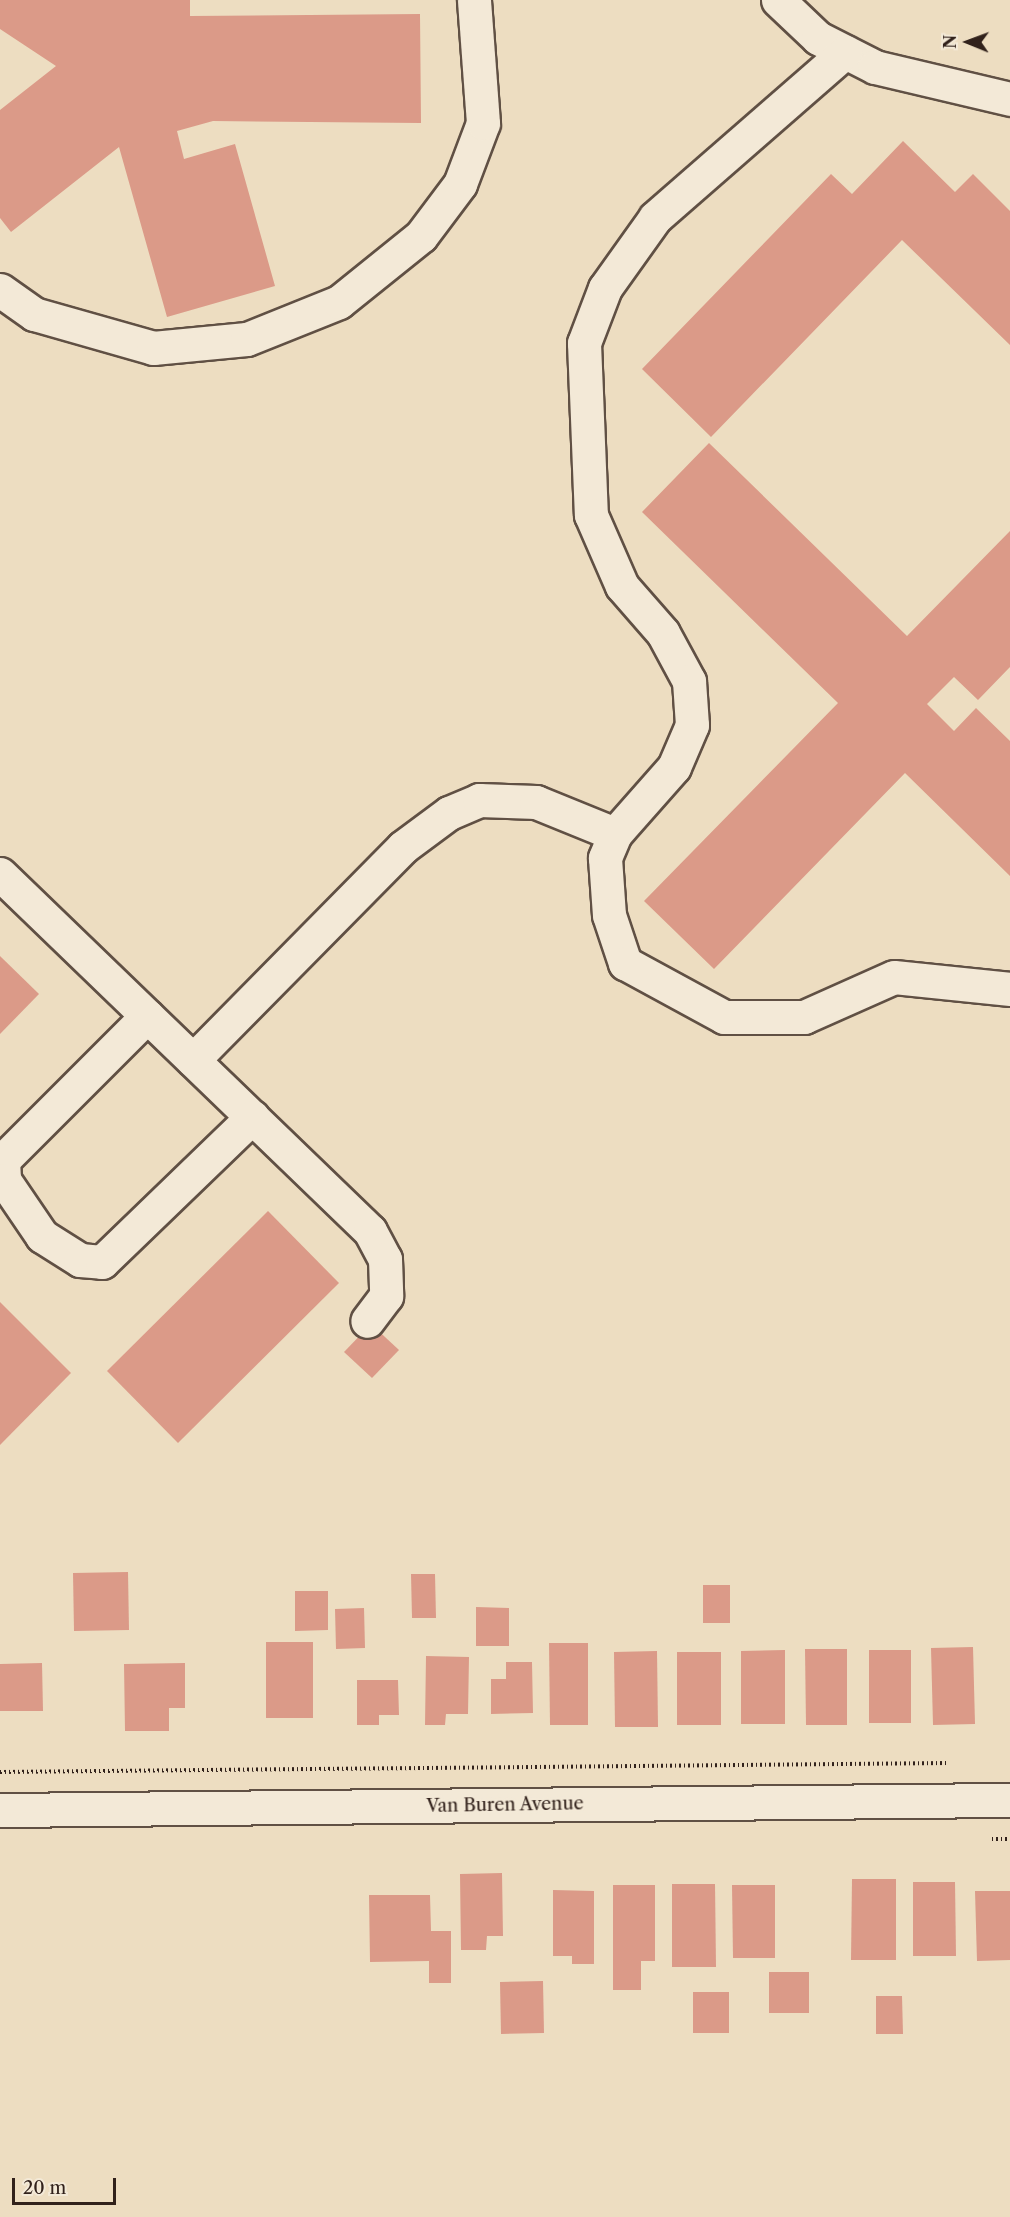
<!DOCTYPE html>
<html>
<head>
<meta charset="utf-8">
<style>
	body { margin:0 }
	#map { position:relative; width:1010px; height:2217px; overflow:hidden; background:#edddc1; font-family:"Libre Caslon Text",serif }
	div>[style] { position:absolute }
	.building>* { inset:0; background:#db9a88 }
	.path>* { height:4px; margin-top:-2px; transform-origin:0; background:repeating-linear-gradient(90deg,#31211b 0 1.5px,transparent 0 4.5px) }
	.roads { filter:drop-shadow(2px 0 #605044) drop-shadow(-2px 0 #605044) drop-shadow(0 2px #605044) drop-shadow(0 -2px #605044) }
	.minor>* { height:33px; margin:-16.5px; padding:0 16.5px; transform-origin:16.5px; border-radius:16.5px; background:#f3e9d7 }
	span { translate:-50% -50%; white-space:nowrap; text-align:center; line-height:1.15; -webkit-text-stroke:4.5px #f3e9d7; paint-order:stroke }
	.street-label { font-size:18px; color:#31211b }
	.north { position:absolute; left:938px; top:12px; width:60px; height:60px; -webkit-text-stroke:4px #f3e9d7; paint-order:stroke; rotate:271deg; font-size:16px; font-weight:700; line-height:24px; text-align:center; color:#31211b }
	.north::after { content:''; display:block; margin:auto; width:21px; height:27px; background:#31211b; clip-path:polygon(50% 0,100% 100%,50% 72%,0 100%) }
	.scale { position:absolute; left:12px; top:2178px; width:104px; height:27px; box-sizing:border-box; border:3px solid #31211b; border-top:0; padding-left:8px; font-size:18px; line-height:21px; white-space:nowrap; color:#31211b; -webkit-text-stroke:4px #f3e9d7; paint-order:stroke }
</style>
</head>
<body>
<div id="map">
	<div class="building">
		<div style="clip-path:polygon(0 0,190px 0,190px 16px,420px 14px,421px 123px,213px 121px,177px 131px,184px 159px,235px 144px,275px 286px,167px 317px,119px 147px,11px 232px,0 218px,0 110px,56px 66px,0 29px)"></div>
		<div style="clip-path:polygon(903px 141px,955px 192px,973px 174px,1010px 211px,1010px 345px,902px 240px,711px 437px,642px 369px,831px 174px,852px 194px)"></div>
		<div style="clip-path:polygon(709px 443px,907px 636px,1010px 531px,1010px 667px,978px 700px,954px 677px,927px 704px,954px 731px,976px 708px,1010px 741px,1010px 876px,905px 773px,714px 969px,644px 901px,838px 703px,642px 512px)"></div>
		<div style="clip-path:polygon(0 956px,39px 994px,0 1034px)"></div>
		<div style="clip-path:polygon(268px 1211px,339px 1283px,178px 1443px,107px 1371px)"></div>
		<div style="clip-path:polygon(0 1302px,71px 1373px,0 1445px)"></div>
		<div style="clip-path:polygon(371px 1324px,399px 1350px,372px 1378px,344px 1352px)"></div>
		<div style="clip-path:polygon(128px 1572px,129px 1630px,74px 1631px,73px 1573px)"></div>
		<div style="clip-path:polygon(411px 1574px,435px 1574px,436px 1618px,412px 1618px)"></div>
		<div style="clip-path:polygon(703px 1585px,730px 1585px,730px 1623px,703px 1623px)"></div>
		<div style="clip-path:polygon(295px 1591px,328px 1591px,328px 1630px,295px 1631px)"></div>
		<div style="clip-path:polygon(476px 1607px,509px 1608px,509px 1646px,476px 1646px)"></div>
		<div style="clip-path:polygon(364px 1608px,365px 1648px,336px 1649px,335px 1609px)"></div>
		<div style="clip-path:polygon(266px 1642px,313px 1642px,313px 1718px,266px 1718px)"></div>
		<div style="clip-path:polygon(549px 1643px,588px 1643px,588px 1725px,550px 1725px)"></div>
		<div style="clip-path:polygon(973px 1647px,975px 1724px,933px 1725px,931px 1648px)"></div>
		<div style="clip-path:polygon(805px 1649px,847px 1649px,847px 1725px,806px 1725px)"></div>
		<div style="clip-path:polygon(785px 1650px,785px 1724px,741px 1724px,741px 1651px)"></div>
		<div style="clip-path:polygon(869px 1650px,911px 1650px,911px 1723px,869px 1723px)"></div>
		<div style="clip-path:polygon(657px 1651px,658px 1727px,615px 1727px,614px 1652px)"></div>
		<div style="clip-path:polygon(677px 1652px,721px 1652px,721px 1725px,677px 1725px)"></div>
		<div style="clip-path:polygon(426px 1656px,469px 1657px,468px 1714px,446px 1714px,445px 1725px,425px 1725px)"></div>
		<div style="clip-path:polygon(506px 1662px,532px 1662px,533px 1713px,491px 1714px,491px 1679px,506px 1679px)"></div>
		<div style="clip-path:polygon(42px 1663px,43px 1711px,0 1711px,0 1664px)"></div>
		<div style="clip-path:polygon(185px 1663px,185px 1708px,169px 1708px,169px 1731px,125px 1731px,124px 1664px)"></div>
		<div style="clip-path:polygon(357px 1680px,398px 1680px,399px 1715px,379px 1715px,379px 1725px,357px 1725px)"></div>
		<div style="clip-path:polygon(502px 1873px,503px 1936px,487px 1936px,486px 1950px,461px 1950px,460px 1874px)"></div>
		<div style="clip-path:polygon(852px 1879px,896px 1879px,896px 1960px,851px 1960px)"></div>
		<div style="clip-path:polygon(913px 1882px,955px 1882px,956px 1956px,913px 1956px)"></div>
		<div style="clip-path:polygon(672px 1884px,715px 1884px,716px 1967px,672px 1967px)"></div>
		<div style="clip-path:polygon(613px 1885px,655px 1885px,655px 1961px,641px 1961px,641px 1990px,613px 1990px)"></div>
		<div style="clip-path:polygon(732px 1885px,775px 1885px,775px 1958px,733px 1958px)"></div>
		<div style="clip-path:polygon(553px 1890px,594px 1891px,594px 1964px,572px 1964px,572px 1956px,553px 1956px)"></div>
		<div style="clip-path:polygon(975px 1891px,1010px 1891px,1010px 1960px,977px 1961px)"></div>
		<div style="clip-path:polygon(369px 1895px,430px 1895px,431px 1931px,451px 1931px,451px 1983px,429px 1983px,429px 1961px,370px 1962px)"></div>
		<div style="clip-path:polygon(769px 1972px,809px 1972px,809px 2013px,769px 2013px)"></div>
		<div style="clip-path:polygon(543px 1981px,544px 2033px,501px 2034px,500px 1982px)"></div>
		<div style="clip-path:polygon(693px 1992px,729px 1992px,729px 2033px,693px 2033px)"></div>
		<div style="clip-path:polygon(876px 1996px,902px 1996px,903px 2034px,876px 2034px)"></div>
	</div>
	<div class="path">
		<div style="left:0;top:1772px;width:949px;rotate:-0.54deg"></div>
		<div style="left:992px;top:1839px;width:18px"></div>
	</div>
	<div class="roads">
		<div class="minor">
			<div style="left:778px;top:0;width:55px;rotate:43.5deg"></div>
			<div style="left:818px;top:38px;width:64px;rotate:27deg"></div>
			<div style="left:875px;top:67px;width:139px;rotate:13.3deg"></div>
			<div style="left:845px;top:52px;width:252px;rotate:138.9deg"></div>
			<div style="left:655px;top:218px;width:86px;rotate:125.5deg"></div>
			<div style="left:605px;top:288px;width:59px;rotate:110.9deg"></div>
			<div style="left:584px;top:343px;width:172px;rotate:87.7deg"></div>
			<div style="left:591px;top:515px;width:77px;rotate:66.4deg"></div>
			<div style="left:622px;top:586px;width:62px;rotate:48.9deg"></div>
			<div style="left:663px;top:633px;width:55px;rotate:61.6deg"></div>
			<div style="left:689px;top:681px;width:44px;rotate:86.1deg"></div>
			<div style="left:692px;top:725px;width:46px;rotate:113.2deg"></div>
			<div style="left:674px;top:767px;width:89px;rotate:131.4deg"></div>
			<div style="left:615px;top:834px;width:26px;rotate:113deg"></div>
			<div style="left:605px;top:858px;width:57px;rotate:86deg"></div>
			<div style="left:609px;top:915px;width:51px;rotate:71.6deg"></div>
			<div style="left:625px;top:963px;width:113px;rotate:28.6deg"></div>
			<div style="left:724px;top:1017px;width:80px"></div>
			<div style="left:804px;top:1017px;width:98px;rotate:-24deg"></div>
			<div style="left:894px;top:977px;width:117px;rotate:5.9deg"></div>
			<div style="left:0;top:290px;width:42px;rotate:35.2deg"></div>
			<div style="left:34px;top:314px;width:124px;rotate:15.9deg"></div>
			<div style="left:153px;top:348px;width:94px;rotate:-5.5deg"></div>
			<div style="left:247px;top:339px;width:99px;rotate:-21.9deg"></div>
			<div style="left:339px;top:302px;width:105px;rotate:-38.8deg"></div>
			<div style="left:421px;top:236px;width:65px;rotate:-53.1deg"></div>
			<div style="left:460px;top:184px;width:65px;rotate:-69.3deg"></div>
			<div style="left:483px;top:123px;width:123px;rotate:-94.2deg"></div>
			<div style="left:0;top:874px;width:514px;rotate:43.98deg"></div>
			<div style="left:370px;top:1231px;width:32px;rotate:62deg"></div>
			<div style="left:385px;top:1259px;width:37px;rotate:88deg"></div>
			<div style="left:386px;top:1296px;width:31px;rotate:127deg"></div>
			<div style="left:147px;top:1016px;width:204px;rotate:135deg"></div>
			<div style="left:3px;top:1160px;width:20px;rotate:87deg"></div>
			<div style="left:4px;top:1180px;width:68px;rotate:55.8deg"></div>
			<div style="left:42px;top:1236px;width:45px;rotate:32.3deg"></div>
			<div style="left:80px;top:1260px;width:22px;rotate:5deg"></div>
			<div style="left:102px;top:1262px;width:209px;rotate:-44deg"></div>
			<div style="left:193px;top:1060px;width:299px;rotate:-45.4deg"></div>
			<div style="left:403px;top:847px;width:57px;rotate:-36.5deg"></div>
			<div style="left:449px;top:813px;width:33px;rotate:-23deg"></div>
			<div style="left:479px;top:800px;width:57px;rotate:2deg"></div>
			<div style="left:536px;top:802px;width:85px;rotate:22.1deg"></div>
			<div style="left:0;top:1810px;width:1010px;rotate:-0.57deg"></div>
		</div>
	</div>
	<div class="street-label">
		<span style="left:505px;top:1805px;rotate:-1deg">Van Buren Avenue</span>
	</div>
	<div class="north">N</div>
	<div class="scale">20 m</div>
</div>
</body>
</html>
